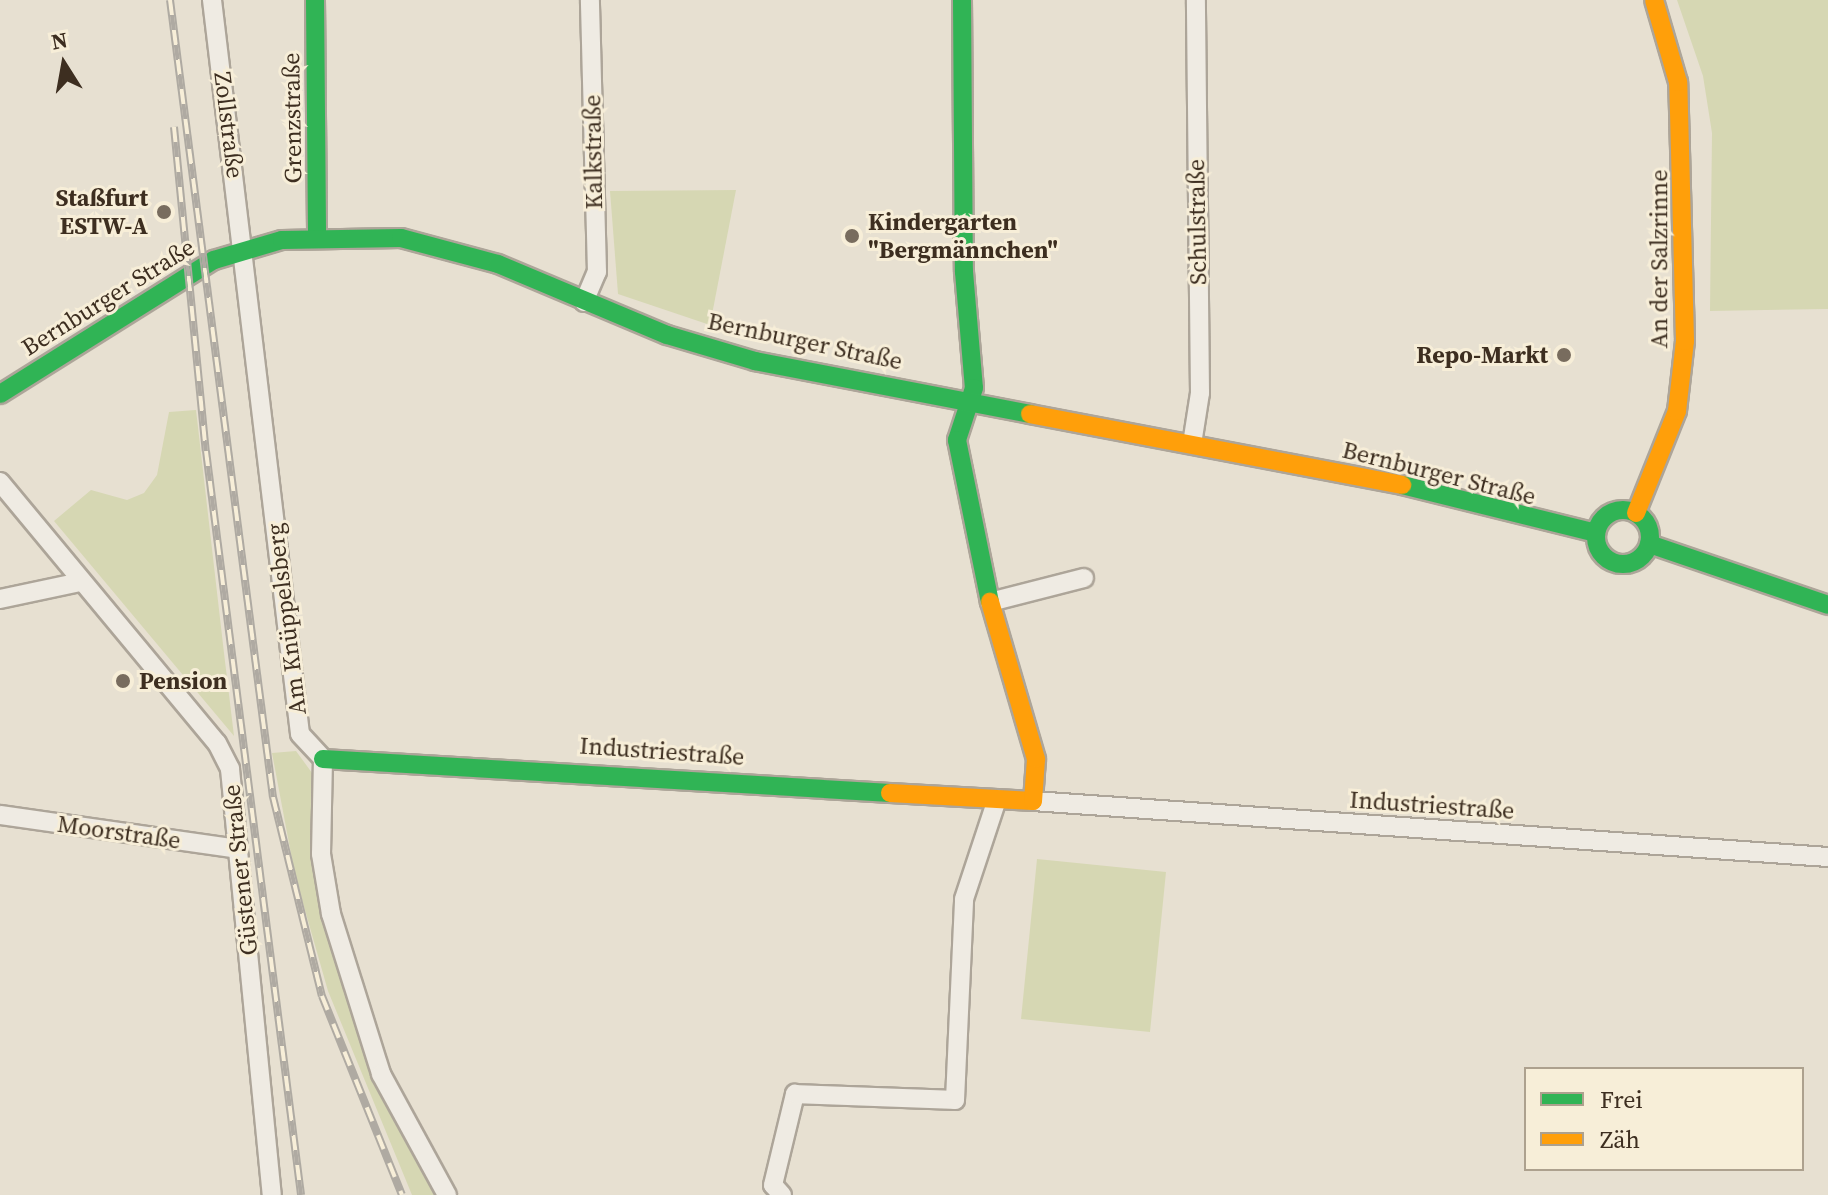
<!DOCTYPE html>
<html>
<head>
<meta charset="utf-8">
<style>
	body { margin:0 }
	#map { position:relative; width:1828px; height:1195px; overflow:hidden; background:#e7e0d1; font-family:"Source Serif 4",serif }
	div>[style] { position:absolute }
	.green>* { inset:0; background:#d6d7b3 }
	.roads { filter:drop-shadow(2px 0 #ada599) drop-shadow(-2px 0 #ada599) drop-shadow(0 2px #ada599) drop-shadow(0 -2px #ada599) }
	.street>* { height:18px; margin:-9px; padding:0 9px; transform-origin:9px; border-radius:9px; background:#efebe3 }
	.fast>* { height:18px; margin:-9px; padding:0 9px; transform-origin:9px; border-radius:9px; background:#30b455 }
	.fast>.ring { margin:-9px; padding:0; box-sizing:content-box; background:none; border:18px solid #30b455; border-radius:50% }
	.slow>* { height:18px; margin:-9px; padding:0 9px; transform-origin:9px; border-radius:9px; background:#ff9f0a }
	.rail>* { height:8px; margin-top:-4px; transform-origin:0; background:repeating-linear-gradient(90deg,#f7eed8 0 15px,#afaaa2 0 30px); box-sizing:border-box; border-block:2px solid #afaaa2 }
	.dots>* { width:22px; height:22px; translate:-50% -50%; box-sizing:border-box; border:4px solid #f7eed8; border-radius:50% }
	span { translate:-50% -50%; white-space:nowrap; text-align:center; line-height:1.15; -webkit-text-stroke:6px #f7eed8; paint-order:stroke }
	.street-label { font-size:24px; color:#3d2e20 }
	.poi-label { font-size:24px; color:#3d2e20; font-weight:700 }
	.right { translate:-100% -50%; text-align:right }
	.left { translate:0 -50%; text-align:left }
	.legend { position:absolute; left:1524px; top:1067px; width:280px; height:104px; box-sizing:border-box; background:#f7eed8; border:2px solid #ada18e; margin:0; padding:10px 14px; list-style:none; font-size:24px; color:#3d2e20 }
	.legend li { display:flex; align-items:center; gap:16px; height:40px }
	.legend b { width:40px; border:2px solid #ada18e }
	.north { position:absolute; left:24px; top:24px; width:80px; height:80px; -webkit-text-stroke:6px #f7eed8; paint-order:stroke; rotate:349deg; font-size:22px; font-weight:700; line-height:32px; text-align:center; color:#3d2e20 }
	.north::after { content:''; display:block; margin:auto; width:28px; height:36px; background:#3d2e20; clip-path:polygon(50% 0,100% 100%,50% 72%,0 100%) }
</style>
</head>
<body>
<div id="map">
	<div class="green">
		<div style="clip-path:polygon(1677px 0,1828px 0,1828px 309px,1710px 311px,1712px 133px,1703px 76px)"></div>
		<div style="clip-path:polygon(736px 190px,710px 325px,618px 294px,610px 191px)"></div>
		<div style="clip-path:polygon(196px 410px,224px 653px,234px 736px,54px 521px,91px 490px,127px 500px,144px 493px,157px 475px,169px 412px)"></div>
		<div style="clip-path:polygon(296px 751px,315px 777px,324px 917px,348px 1000px,376px 1080px,436px 1195px,412px 1195px,328px 991px,295px 875px,272px 753px)"></div>
		<div style="clip-path:polygon(1037px 859px,1166px 872px,1150px 1032px,1021px 1019px)"></div>
	</div>
	<div class="roads">
		<div class="street">
			<div style="left:212px;top:0;width:739px;rotate:83.16deg"></div>
			<div style="left:300px;top:734px;width:34px;rotate:47deg"></div>
			<div style="left:323px;top:759px;width:95px;rotate:91.2deg"></div>
			<div style="left:321px;top:854px;width:61px;rotate:80.5deg"></div>
			<div style="left:331px;top:914px;width:168px;rotate:72.6deg"></div>
			<div style="left:381px;top:1074px;width:138px;rotate:61.4deg"></div>
			<div style="left:584px;top:302px;width:33px;rotate:-67deg"></div>
			<div style="left:597px;top:272px;width:272px;rotate:-91.5deg"></div>
			<div style="left:1192px;top:444px;width:52px;rotate:-81.1deg"></div>
			<div style="left:1200px;top:393px;width:393px;rotate:-90.6deg"></div>
			<div style="left:0;top:482px;width:339px;rotate:50.3deg"></div>
			<div style="left:217px;top:743px;width:29px;rotate:63deg"></div>
			<div style="left:230px;top:769px;width:428px;rotate:84.4deg"></div>
			<div style="left:0;top:599px;width:82px;rotate:-12deg"></div>
			<div style="left:990px;top:602px;width:97px;rotate:-14.3deg"></div>
			<div style="left:1033px;top:801px;width:797px;rotate:4.03deg"></div>
			<div style="left:0;top:815px;width:240px;rotate:8.1deg"></div>
			<div style="left:782px;top:1195px;width:13px;rotate:-132deg"></div>
			<div style="left:773px;top:1185px;width:94px;rotate:-76.4deg"></div>
			<div style="left:795px;top:1094px;width:160px;rotate:2.1deg"></div>
			<div style="left:955px;top:1100px;width:201px;rotate:-87.4deg"></div>
			<div style="left:964px;top:899px;width:105px;rotate:-71.7deg"></div>
		</div>
		<div class="fast">
			<div style="left:315px;top:0;width:236px;rotate:89.5deg"></div>
			<div style="left:962px;top:0;width:272px;rotate:89.6deg"></div>
			<div style="left:964px;top:272px;width:116px;rotate:85.1deg"></div>
			<div style="left:974px;top:388px;width:55px;rotate:108.1deg"></div>
			<div style="left:957px;top:440px;width:165px;rotate:78.5deg"></div>
			<div style="left:0;top:394px;width:252px;rotate:-32.1deg"></div>
			<div style="left:214px;top:260px;width:71px;rotate:-16.4deg"></div>
			<div style="left:282px;top:240px;width:119px;rotate:-1deg"></div>
			<div style="left:401px;top:238px;width:100px;rotate:15deg"></div>
			<div style="left:498px;top:264px;width:183px;rotate:22.8deg"></div>
			<div style="left:667px;top:335px;width:92px;rotate:16.5deg"></div>
			<div style="left:755px;top:361px;width:280px;rotate:10.9deg"></div>
			<div style="left:1402px;top:485px;width:200px;rotate:13.9deg"></div>
			<div class="ring" style="left:1596px;top:510px;width:36px;height:36px"></div>
			<div style="left:1649px;top:544px;width:189px;rotate:18.8deg"></div>
			<div style="left:323px;top:759px;width:568px;rotate:3.43deg"></div>
		</div>
		<div class="slow">
			<div style="left:1030px;top:414px;width:379px;rotate:10.8deg"></div>
			<div style="left:1636px;top:513px;width:110px;rotate:-68.1deg"></div>
			<div style="left:1677px;top:411px;width:70px;rotate:-83.5deg"></div>
			<div style="left:1685px;top:341px;width:259px;rotate:-91.5deg"></div>
			<div style="left:1678px;top:82px;width:85px;rotate:-106.3deg"></div>
			<div style="left:890px;top:793px;width:143px;rotate:3.2deg"></div>
			<div style="left:1033px;top:801px;width:42px;rotate:-85.9deg"></div>
			<div style="left:1036px;top:759px;width:164px;rotate:-106.3deg"></div>
		</div>
	</div>
	<div class="rail">
		<div style="left:170px;top:0;width:804px;rotate:82.64deg"></div>
		<div style="left:273px;top:797px;width:205px;rotate:76.2deg"></div>
		<div style="left:322px;top:996px;width:214px;rotate:68.1deg"></div>
		<div style="left:174px;top:127px;width:326px;rotate:84.4deg"></div>
		<div style="left:206px;top:451px;width:750px;rotate:82.72deg"></div>
	</div>
	<div class="dots">
		<div style="left:164px;top:212px;background:#786c5e"></div>
		<div style="left:852px;top:236px;background:#786c5e"></div>
		<div style="left:1564px;top:355px;background:#786c5e"></div>
		<div style="left:123px;top:681px;background:#786c5e"></div>
	</div>
	<div class="street-label">
		<span style="left:292px;top:118px;rotate:-91deg">Grenzstraße</span>
		<span style="left:229px;top:125px;rotate:83deg">Zollstraße</span>
		<span style="left:593px;top:152px;rotate:-91deg">Kalkstraße</span>
		<span style="left:1197px;top:222px;rotate:-91deg">Schulstraße</span>
		<span style="left:1659px;top:259px;rotate:-90deg">An der Salzrinne</span>
		<span style="left:108px;top:297px;rotate:-32deg">Bernburger Straße</span>
		<span style="left:805px;top:341px;rotate:12deg">Bernburger Straße</span>
		<span style="left:1439px;top:473px;rotate:14deg">Bernburger Straße</span>
		<span style="left:286px;top:619px;rotate:-97deg">Am Knüppelsberg</span>
		<span style="left:662px;top:751px;rotate:4deg">Industriestraße</span>
		<span style="left:1432px;top:805px;rotate:4deg">Industriestraße</span>
		<span style="left:119px;top:832px;rotate:8deg">Moorstraße</span>
		<span style="left:240px;top:870px;rotate:-96deg">Güstener Straße</span>
	</div>
	<div class="poi-label">
		<span class="right" style="left:148px;top:212px">Staßfurt<br>ESTW-A</span>
		<span class="left" style="left:868px;top:236px">Kindergarten<br>"Bergmännchen"</span>
		<span class="right" style="left:1548px;top:355px">Repo-Markt</span>
		<span class="left" style="left:139px;top:681px">Pension</span>
	</div>
	<ul class="legend">
	<li><b style="height:10px;background:#30b455"></b>Frei</li>
	<li><b style="height:10px;background:#ff9f0a"></b>Zäh</li>
	</ul>
	<div class="north">N</div>
</div>
</body>
</html>
